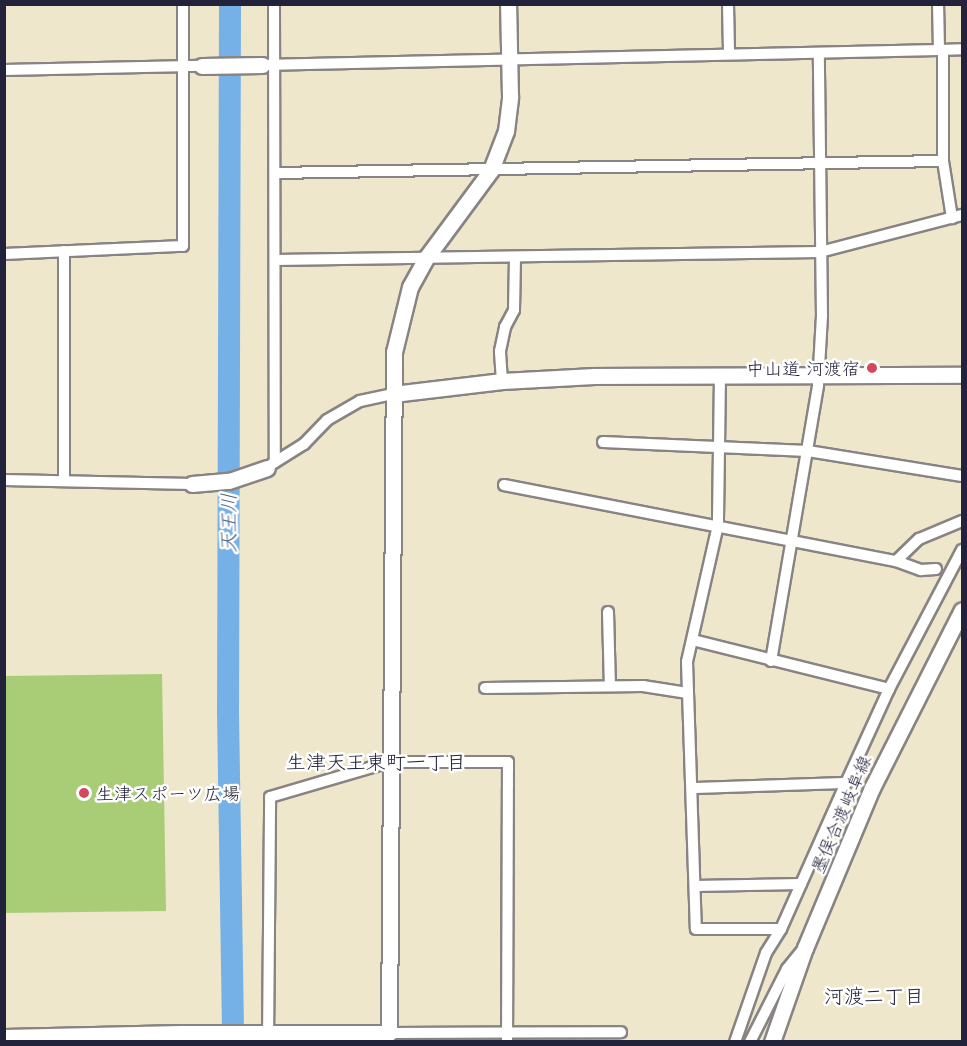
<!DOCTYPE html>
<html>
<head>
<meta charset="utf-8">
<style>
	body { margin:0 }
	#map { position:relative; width:967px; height:1046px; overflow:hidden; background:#eee7cc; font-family:Mali,"Klee One",sans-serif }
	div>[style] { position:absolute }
	.green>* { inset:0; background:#a9cd77 }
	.river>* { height:22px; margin:-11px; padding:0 11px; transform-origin:11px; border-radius:11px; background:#75b1e7 }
	.roads { filter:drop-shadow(2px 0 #888484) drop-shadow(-2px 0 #888484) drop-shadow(0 2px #888484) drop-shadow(0 -2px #888484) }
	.street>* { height:10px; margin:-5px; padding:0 5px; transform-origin:5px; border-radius:5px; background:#fff }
	.secondary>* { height:15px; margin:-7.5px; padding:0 7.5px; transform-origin:7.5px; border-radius:7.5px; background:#fff }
	.dots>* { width:16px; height:16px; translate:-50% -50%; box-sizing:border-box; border:3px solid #fff; border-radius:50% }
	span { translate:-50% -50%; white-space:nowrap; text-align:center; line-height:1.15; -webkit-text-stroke:5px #fff; paint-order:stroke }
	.poi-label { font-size:18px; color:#22223b }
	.right { translate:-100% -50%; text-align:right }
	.left { translate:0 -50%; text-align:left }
	.street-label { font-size:18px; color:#22223b }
	.water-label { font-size:20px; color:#435b80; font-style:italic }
	.neighbourhood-label { font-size:20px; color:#22223b }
	.frame { position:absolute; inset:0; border:6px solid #22223b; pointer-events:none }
</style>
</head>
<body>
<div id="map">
	<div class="green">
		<div style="clip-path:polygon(162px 674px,166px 911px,5px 913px,5px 676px)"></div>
	</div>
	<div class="river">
		<div style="left:230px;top:4px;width:708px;rotate:90.16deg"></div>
		<div style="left:228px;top:712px;width:330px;rotate:89.1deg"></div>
	</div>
	<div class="roads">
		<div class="street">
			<div style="left:274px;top:4px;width:458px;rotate:89.9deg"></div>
			<div style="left:728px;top:4px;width:49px;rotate:88.8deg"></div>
			<div style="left:939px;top:50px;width:23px;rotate:-2deg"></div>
			<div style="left:943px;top:50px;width:111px;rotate:90deg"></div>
			<div style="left:943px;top:161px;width:58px;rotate:81deg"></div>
			<div style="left:262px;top:65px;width:677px;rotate:-1.27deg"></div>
			<div style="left:939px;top:50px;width:46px;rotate:-91.2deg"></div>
			<div style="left:4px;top:70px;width:198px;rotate:-1.2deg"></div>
			<div style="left:275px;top:173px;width:668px;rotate:-1.03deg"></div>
			<div style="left:64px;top:251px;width:229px;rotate:90deg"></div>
			<div style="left:4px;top:254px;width:179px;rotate:-2.6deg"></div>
			<div style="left:183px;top:246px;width:242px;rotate:-90deg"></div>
			<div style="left:275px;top:260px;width:545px;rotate:-0.84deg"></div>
			<div style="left:820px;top:252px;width:147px;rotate:-14.6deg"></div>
			<div style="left:720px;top:376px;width:149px;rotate:90.8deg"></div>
			<div style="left:718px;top:525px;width:140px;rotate:102.8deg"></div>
			<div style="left:687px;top:662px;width:267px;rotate:88.1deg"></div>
			<div style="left:696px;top:929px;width:85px"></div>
			<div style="left:781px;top:929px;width:28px;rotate:122deg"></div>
			<div style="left:766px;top:953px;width:94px;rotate:109.2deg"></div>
			<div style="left:502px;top:381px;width:30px;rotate:-94deg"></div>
			<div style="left:500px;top:351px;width:25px;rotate:-78deg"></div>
			<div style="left:505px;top:327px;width:19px;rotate:-62deg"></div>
			<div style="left:514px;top:310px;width:52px;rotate:-88.9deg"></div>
			<div style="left:603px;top:442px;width:205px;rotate:2.5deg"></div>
			<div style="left:808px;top:451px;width:156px;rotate:9.2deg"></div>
			<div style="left:272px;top:464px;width:38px;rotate:-32deg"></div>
			<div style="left:304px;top:444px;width:33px;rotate:-46deg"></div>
			<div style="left:327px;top:420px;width:38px;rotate:-30deg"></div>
			<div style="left:360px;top:401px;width:34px;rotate:-12deg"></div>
			<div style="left:4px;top:480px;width:188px;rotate:1.2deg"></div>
			<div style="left:504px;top:485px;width:399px;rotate:11deg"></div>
			<div style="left:896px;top:561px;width:27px;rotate:20deg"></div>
			<div style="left:921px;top:570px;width:15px;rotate:-4deg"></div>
			<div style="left:896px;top:561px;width:32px;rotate:-44deg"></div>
			<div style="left:919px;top:539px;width:47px;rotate:-22.7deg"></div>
			<div style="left:608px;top:612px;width:74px;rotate:88.5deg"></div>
			<div style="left:693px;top:640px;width:202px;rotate:14deg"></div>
			<div style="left:889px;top:689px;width:157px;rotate:-62.3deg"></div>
			<div style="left:771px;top:661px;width:280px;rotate:-80.3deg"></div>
			<div style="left:818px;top:385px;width:69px;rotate:-86.7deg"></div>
			<div style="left:822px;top:316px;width:263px;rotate:-90.7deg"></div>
			<div style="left:485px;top:688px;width:158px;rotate:-0.7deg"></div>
			<div style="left:643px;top:686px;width:45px;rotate:9deg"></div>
			<div style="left:693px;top:788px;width:153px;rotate:-1.9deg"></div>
			<div style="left:846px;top:783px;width:103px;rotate:-65.4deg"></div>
			<div style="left:695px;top:886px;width:106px;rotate:-1.1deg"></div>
			<div style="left:781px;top:929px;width:160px;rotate:-66deg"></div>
			<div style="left:389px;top:1033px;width:232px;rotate:-0.2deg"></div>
			<div style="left:268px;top:1042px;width:245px;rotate:-89.5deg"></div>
			<div style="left:270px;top:797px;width:125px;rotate:-16.3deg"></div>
			<div style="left:390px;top:762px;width:118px"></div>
			<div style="left:508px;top:762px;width:280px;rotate:90.2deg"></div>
			<div style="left:750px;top:1042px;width:82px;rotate:-63.1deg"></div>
			<div style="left:787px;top:969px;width:22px;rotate:-51deg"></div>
		</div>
		<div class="secondary">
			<div style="left:202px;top:66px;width:60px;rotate:-1deg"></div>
			<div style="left:393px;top:394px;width:110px;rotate:-6.8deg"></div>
			<div style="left:502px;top:381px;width:92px;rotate:-3.1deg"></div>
			<div style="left:594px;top:376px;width:368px;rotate:-0.2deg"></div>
			<div style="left:192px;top:484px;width:37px;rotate:-5deg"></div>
			<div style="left:229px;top:481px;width:40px;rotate:-18.9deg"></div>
			<div style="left:4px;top:1037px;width:177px;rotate:-1.3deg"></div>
			<div style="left:181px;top:1033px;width:208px"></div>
			<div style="left:389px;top:1033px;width:681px;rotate:-89.58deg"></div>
			<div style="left:394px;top:352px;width:67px;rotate:-76.2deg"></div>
			<div style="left:410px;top:287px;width:33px;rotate:-61deg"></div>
			<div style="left:426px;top:258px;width:109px;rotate:-53.5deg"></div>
			<div style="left:491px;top:170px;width:42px;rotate:-69deg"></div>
			<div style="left:506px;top:131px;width:35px;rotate:-83deg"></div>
			<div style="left:510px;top:96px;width:92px;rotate:-91.2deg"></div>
			<div style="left:772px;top:1042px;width:100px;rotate:-70.7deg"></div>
			<div style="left:805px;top:948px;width:173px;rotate:-67.3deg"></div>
			<div style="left:872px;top:788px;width:199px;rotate:-63.2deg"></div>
		</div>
	</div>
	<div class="dots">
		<div style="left:872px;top:368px;background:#d1495b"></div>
		<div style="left:84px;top:793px;background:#d1495b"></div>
	</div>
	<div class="poi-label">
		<span class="right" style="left:860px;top:368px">中山道 河渡宿</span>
		<span class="left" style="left:96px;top:793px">生津スポーツ広場</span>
	</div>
	<div class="street-label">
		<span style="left:841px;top:814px;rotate:-67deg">墨俣合渡岐阜線</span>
	</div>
	<div class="water-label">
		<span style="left:228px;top:523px;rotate:-90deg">天王川</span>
	</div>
	<div class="neighbourhood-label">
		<span style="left:376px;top:761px">生津天王東町一丁目</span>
		<span style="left:874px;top:995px">河渡二丁目</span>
	</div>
	<div class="frame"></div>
</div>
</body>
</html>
